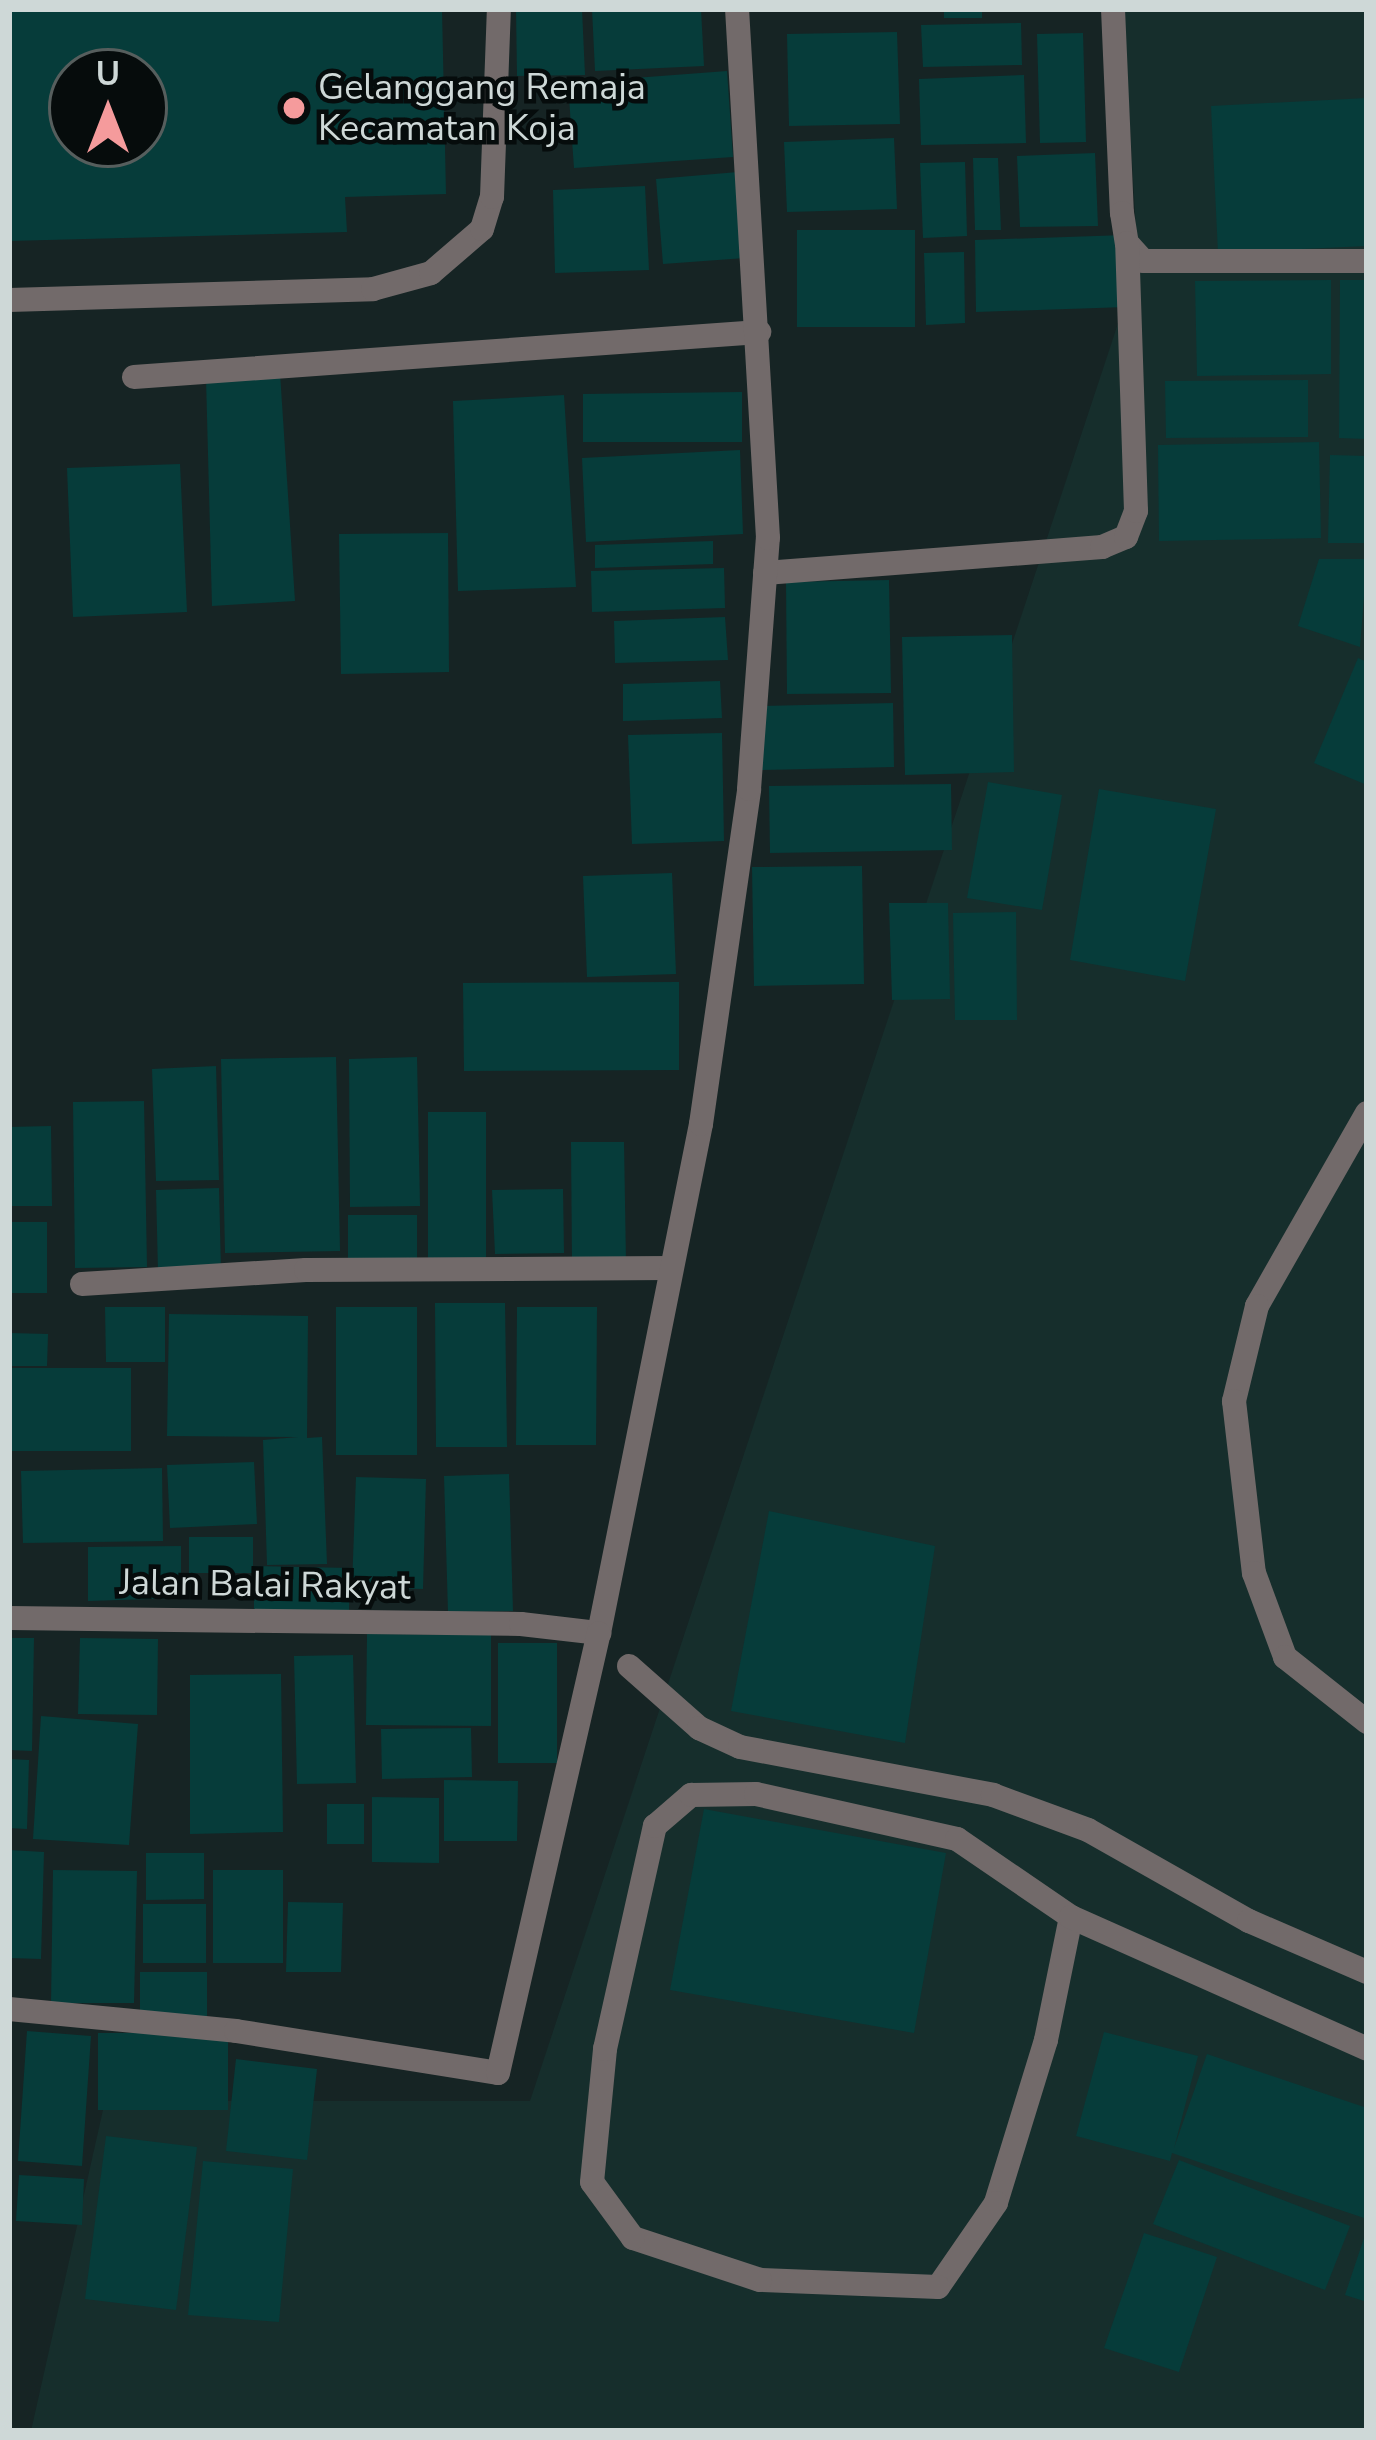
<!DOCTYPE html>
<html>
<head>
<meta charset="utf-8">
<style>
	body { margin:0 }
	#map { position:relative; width:1376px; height:2440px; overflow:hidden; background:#162424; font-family:"Nunito Sans",sans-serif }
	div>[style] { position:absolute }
	.built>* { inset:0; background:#162e2c }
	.building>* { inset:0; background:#063c3a }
	.service>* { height:24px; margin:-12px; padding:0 12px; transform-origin:12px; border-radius:12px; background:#726a6a }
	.minor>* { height:24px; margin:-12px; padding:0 12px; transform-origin:12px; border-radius:12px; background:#726a6a }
	.dots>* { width:33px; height:33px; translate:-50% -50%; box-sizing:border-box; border:6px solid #060c0c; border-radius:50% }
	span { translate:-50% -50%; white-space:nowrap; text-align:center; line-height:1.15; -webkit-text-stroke:9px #060c0c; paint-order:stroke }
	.poi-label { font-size:36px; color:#ced8d7 }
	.left { translate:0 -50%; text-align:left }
	.street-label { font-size:36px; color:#ced8d7 }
	.frame { position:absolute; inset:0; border:12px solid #ced8d7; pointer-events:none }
	.north { position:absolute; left:48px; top:48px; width:120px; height:120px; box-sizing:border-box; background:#060c0c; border:3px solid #565e5d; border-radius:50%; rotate:0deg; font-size:33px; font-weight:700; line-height:48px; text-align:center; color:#ced8d7 }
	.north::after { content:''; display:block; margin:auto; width:42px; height:54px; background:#f59b9c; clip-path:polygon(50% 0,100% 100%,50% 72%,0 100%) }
</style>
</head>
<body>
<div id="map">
	<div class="built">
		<div style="clip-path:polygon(1123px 9px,1367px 9px,1367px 2431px,31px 2431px,105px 2101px,530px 2101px,1138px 263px)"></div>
	</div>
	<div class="building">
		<div style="clip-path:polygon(evenodd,9px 9px,442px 9px,446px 194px,345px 197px,347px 232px,9px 241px,9px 9px,72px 72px,144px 72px,144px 144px,72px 144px,72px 72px)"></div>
		<div style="clip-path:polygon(516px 9px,582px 9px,585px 75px,517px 76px)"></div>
		<div style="clip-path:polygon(592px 9px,701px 9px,704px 66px,595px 71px)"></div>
		<div style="clip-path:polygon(944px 9px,982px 9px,982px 18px,944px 18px)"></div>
		<div style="clip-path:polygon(1021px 23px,1022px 65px,923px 67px,921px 25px)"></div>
		<div style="clip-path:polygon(897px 32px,900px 124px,789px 126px,787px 34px)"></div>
		<div style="clip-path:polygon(1083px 33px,1086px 142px,1040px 143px,1037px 34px)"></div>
		<div style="clip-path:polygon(727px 71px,733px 157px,574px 168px,568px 83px)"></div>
		<div style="clip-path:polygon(1024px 75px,1026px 143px,921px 145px,919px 79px)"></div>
		<div style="clip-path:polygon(1367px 98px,1367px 246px,1218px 253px,1211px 106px)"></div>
		<div style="clip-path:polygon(894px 138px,897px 209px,787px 212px,784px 142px)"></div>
		<div style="clip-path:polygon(1095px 153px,1098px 226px,1020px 227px,1017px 156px)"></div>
		<div style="clip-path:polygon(973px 158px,998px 158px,1001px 230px,975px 230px)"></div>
		<div style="clip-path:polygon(965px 162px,967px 236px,923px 238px,920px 163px)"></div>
		<div style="clip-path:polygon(738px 172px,745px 258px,663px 264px,656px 179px)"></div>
		<div style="clip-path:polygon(645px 186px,649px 270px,555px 273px,553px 190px)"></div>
		<div style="clip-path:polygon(797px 230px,915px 230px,915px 327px,797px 327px)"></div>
		<div style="clip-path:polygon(1125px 235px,1126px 307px,976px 312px,975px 240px)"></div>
		<div style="clip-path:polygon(964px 252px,965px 323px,926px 325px,924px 253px)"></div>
		<div style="clip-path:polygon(1331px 280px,1331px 374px,1197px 376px,1195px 281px)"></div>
		<div style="clip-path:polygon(1340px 280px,1367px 280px,1367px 439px,1339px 438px)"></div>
		<div style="clip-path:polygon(280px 373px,295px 601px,212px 606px,206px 378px)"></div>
		<div style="clip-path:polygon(1308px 380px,1308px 437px,1166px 438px,1165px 381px)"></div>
		<div style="clip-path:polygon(742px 392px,742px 442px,583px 442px,583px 394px)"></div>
		<div style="clip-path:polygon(564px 395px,576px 587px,458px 591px,453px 401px)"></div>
		<div style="clip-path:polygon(1319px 442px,1321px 538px,1159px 541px,1158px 445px)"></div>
		<div style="clip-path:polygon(740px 450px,743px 534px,586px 542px,582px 458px)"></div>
		<div style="clip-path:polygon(1330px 455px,1367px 456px,1367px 543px,1328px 543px)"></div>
		<div style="clip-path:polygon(180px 464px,187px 612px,73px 617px,67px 468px)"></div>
		<div style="clip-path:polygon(448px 533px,449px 672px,341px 674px,339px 534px)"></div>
		<div style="clip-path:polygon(713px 541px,713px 564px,595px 568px,595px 545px)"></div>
		<div style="clip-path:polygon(1319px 559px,1367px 559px,1360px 647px,1298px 626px)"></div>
		<div style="clip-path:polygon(724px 568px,725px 608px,592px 612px,591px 571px)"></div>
		<div style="clip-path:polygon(889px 580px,891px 693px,787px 694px,786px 582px)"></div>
		<div style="clip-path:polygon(725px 617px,728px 660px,615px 663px,614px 621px)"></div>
		<div style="clip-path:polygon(1012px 635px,1014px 772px,905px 775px,902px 637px)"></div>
		<div style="clip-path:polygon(1358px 658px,1367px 662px,1367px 785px,1314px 763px)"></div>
		<div style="clip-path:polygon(720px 681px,722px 718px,623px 721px,623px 684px)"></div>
		<div style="clip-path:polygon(893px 703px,894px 767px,760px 770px,759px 706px)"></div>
		<div style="clip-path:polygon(722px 733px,724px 841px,632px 844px,628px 735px)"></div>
		<div style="clip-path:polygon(988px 782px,1062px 795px,1042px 910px,967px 898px)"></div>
		<div style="clip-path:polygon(951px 784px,952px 850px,770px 853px,769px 786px)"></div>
		<div style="clip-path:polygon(1099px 789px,1216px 809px,1185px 981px,1070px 960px)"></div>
		<div style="clip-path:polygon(862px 866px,864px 984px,754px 986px,752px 867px)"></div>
		<div style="clip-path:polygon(672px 873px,676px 974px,587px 977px,583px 876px)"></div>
		<div style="clip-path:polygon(889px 903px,948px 903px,950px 999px,892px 1000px)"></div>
		<div style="clip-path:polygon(1016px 912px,1017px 1020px,955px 1020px,953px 913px)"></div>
		<div style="clip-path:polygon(679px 982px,679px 1070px,464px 1071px,463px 983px)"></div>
		<div style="clip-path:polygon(336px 1057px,340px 1251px,225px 1253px,221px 1059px)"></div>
		<div style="clip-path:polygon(417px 1057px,420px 1206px,350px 1207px,349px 1059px)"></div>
		<div style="clip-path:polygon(216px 1066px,219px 1180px,156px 1181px,152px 1069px)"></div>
		<div style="clip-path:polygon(144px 1101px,147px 1267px,75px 1268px,73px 1102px)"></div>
		<div style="clip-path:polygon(428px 1112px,486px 1112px,486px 1262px,428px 1262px)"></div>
		<div style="clip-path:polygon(51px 1126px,52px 1206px,9px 1206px,9px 1127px)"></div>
		<div style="clip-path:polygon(571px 1142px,624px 1142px,626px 1262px,572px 1263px)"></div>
		<div style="clip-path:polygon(219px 1188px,221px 1270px,158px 1271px,156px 1190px)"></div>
		<div style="clip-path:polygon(563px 1189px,564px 1253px,495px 1254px,492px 1190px)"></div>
		<div style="clip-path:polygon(348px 1215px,417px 1215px,417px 1266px,348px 1266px)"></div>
		<div style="clip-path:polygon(9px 1222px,47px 1222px,47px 1293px,9px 1293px)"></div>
		<div style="clip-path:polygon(435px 1303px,505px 1303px,507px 1447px,436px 1447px)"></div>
		<div style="clip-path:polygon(105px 1307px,165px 1307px,165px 1362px,106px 1362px)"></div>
		<div style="clip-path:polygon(336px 1307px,417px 1307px,417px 1455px,336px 1455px)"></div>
		<div style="clip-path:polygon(517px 1307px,597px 1307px,596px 1445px,516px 1445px)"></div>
		<div style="clip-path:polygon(169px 1314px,308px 1316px,307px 1438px,322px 1437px,327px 1564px,267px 1565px,263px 1440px,298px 1437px,167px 1436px)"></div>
		<div style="clip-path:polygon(9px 1333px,48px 1334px,47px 1366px,9px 1366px)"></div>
		<div style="clip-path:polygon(9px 1368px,131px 1368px,131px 1451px,9px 1451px)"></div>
		<div style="clip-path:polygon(254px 1462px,257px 1524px,170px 1528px,167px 1465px)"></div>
		<div style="clip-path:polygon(162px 1468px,163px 1541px,23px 1543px,21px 1471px)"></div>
		<div style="clip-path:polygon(509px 1474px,513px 1611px,448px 1612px,444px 1476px)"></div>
		<div style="clip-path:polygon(356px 1477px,426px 1479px,423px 1589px,352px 1587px)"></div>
		<div style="clip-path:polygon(769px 1511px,935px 1546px,905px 1743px,731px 1711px)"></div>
		<div style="clip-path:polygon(189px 1537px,253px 1537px,253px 1566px,350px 1568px,349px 1612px,254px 1611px,254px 1573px,189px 1573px)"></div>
		<div style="clip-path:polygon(181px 1546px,181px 1598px,88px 1601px,88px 1547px)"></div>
		<div style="clip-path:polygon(367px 1634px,491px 1635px,491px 1726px,366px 1725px)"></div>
		<div style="clip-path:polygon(9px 1638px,34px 1638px,32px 1751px,9px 1750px)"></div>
		<div style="clip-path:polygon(80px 1638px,158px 1639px,157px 1715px,78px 1714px)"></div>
		<div style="clip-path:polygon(498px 1643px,557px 1643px,557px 1763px,498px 1763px)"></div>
		<div style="clip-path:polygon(353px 1655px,356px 1783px,297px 1784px,294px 1656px)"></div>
		<div style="clip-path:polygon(281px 1674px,283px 1832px,190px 1834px,190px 1675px)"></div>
		<div style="clip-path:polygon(41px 1716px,138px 1724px,129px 1845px,33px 1839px)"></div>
		<div style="clip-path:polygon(471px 1728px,472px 1777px,382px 1779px,381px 1729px)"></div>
		<div style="clip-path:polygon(9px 1759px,29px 1760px,27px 1829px,9px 1828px)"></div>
		<div style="clip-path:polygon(444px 1780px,518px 1781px,517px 1841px,444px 1841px)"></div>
		<div style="clip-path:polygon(372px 1797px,439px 1798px,439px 1863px,372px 1862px)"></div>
		<div style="clip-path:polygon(327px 1804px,364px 1804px,364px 1844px,327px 1844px)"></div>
		<div style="clip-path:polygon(704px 1809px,946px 1853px,914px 2033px,670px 1990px)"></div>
		<div style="clip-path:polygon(9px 1850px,44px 1852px,41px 1959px,9px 1958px)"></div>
		<div style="clip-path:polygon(146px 1853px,204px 1853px,204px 1899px,146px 1900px)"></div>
		<div style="clip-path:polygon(53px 1870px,137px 1871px,134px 2003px,51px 2003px)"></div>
		<div style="clip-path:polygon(213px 1870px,283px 1870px,283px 1963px,213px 1963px)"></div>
		<div style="clip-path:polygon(288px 1902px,343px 1903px,341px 1972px,286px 1972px)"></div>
		<div style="clip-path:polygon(143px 1904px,206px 1904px,206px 1963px,143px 1963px)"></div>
		<div style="clip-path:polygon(140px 1972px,207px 1972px,207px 2020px,140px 2020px)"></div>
		<div style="clip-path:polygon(27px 2031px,91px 2036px,82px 2166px,18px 2161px)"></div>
		<div style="clip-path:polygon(1104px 2032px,1198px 2056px,1174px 2148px,1207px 2054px,1367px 2108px,1367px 2219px,1172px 2153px,1170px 2161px,1076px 2136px)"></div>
		<div style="clip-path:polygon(98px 2033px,228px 2033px,228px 2110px,98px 2110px)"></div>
		<div style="clip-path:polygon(236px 2059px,317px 2069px,307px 2160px,226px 2151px)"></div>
		<div style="clip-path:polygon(106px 2136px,197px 2147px,176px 2310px,85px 2299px)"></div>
		<div style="clip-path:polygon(1179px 2160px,1350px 2226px,1325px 2290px,1153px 2224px)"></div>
		<div style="clip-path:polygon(203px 2161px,293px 2169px,279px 2322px,188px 2315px)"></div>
		<div style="clip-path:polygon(19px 2175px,84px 2179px,82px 2225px,16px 2221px)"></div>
		<div style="clip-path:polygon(1367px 2229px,1367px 2302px,1345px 2295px)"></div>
		<div style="clip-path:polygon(1144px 2233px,1217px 2257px,1179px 2372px,1104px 2348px)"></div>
	</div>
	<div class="service">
		<div style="left:9px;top:300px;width:364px;rotate:-1.7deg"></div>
		<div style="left:373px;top:289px;width:60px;rotate:-15.4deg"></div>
		<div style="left:431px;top:273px;width:67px;rotate:-40.8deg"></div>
		<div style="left:482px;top:229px;width:34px;rotate:-73deg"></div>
		<div style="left:492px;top:197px;width:188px;rotate:-87.9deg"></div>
		<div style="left:1367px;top:1113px;width:222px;rotate:119.7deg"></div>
		<div style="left:1257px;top:1306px;width:98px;rotate:103.6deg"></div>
		<div style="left:1234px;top:1401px;width:173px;rotate:83.4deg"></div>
		<div style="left:1254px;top:1573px;width:90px;rotate:69.7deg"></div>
		<div style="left:1285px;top:1657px;width:105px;rotate:38.4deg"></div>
		<div style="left:629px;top:1666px;width:94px;rotate:41.5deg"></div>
		<div style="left:699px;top:1728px;width:45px;rotate:24.9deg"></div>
		<div style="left:740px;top:1747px;width:258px;rotate:10.7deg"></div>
		<div style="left:993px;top:1795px;width:101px;rotate:20.2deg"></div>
		<div style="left:1088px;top:1830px;width:185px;rotate:29.5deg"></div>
		<div style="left:1249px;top:1921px;width:129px;rotate:23.4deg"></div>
		<div style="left:1071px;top:1917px;width:126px;rotate:101.5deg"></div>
		<div style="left:1046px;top:2040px;width:170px;rotate:107.1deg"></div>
		<div style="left:996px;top:2203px;width:102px;rotate:124.6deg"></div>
		<div style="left:938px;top:2287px;width:178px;rotate:-177.7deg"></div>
		<div style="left:760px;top:2280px;width:134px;rotate:-161.7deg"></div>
		<div style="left:633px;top:2238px;width:69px;rotate:-126.2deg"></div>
		<div style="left:592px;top:2182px;width:134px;rotate:-84.4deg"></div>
		<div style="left:605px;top:2049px;width:229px;rotate:-77.4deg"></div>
		<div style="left:655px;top:1826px;width:48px;rotate:-40.7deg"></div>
		<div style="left:691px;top:1795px;width:65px;rotate:-0.9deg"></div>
		<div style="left:756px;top:1794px;width:206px;rotate:12.6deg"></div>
		<div style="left:957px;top:1839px;width:138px;rotate:34.4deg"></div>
		<div style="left:1071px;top:1917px;width:324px;rotate:24deg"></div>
	</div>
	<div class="minor">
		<div style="left:1113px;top:9px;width:204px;rotate:87.5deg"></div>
		<div style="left:1122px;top:213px;width:30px;rotate:81deg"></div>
		<div style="left:1127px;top:243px;width:24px;rotate:48deg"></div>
		<div style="left:1143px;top:261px;width:224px"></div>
		<div style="left:134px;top:377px;width:627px;rotate:-4.12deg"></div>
		<div style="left:765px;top:573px;width:338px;rotate:-4.4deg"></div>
		<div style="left:1102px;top:547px;width:26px;rotate:-23deg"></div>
		<div style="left:1126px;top:537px;width:28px;rotate:-69deg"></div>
		<div style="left:1136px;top:511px;width:268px;rotate:-91.9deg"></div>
		<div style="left:82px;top:1284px;width:224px;rotate:-3.6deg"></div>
		<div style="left:306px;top:1270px;width:364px;rotate:-0.3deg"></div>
		<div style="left:9px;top:1618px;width:512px;rotate:0.67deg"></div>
		<div style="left:521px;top:1624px;width:79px;rotate:6.6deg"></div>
		<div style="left:599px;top:1633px;width:519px;rotate:-78.67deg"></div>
		<div style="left:701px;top:1124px;width:338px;rotate:-81.8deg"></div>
		<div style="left:749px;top:789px;width:252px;rotate:-85.7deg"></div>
		<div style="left:768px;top:538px;width:530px;rotate:-93.35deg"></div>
		<div style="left:9px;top:2009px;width:228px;rotate:5.5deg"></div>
		<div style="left:236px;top:2031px;width:265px;rotate:9.1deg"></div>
		<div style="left:498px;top:2073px;width:451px;rotate:-77.1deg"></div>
	</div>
	<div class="dots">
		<div style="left:294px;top:108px;background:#f59b9c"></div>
	</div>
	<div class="poi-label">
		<span class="left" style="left:318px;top:108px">Gelanggang Remaja<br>Kecamatan Koja</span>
	</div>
	<div class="street-label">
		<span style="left:265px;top:1585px;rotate:1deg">Jalan Balai Rakyat</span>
	</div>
	<div class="frame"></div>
	<div class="north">U</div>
</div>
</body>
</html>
